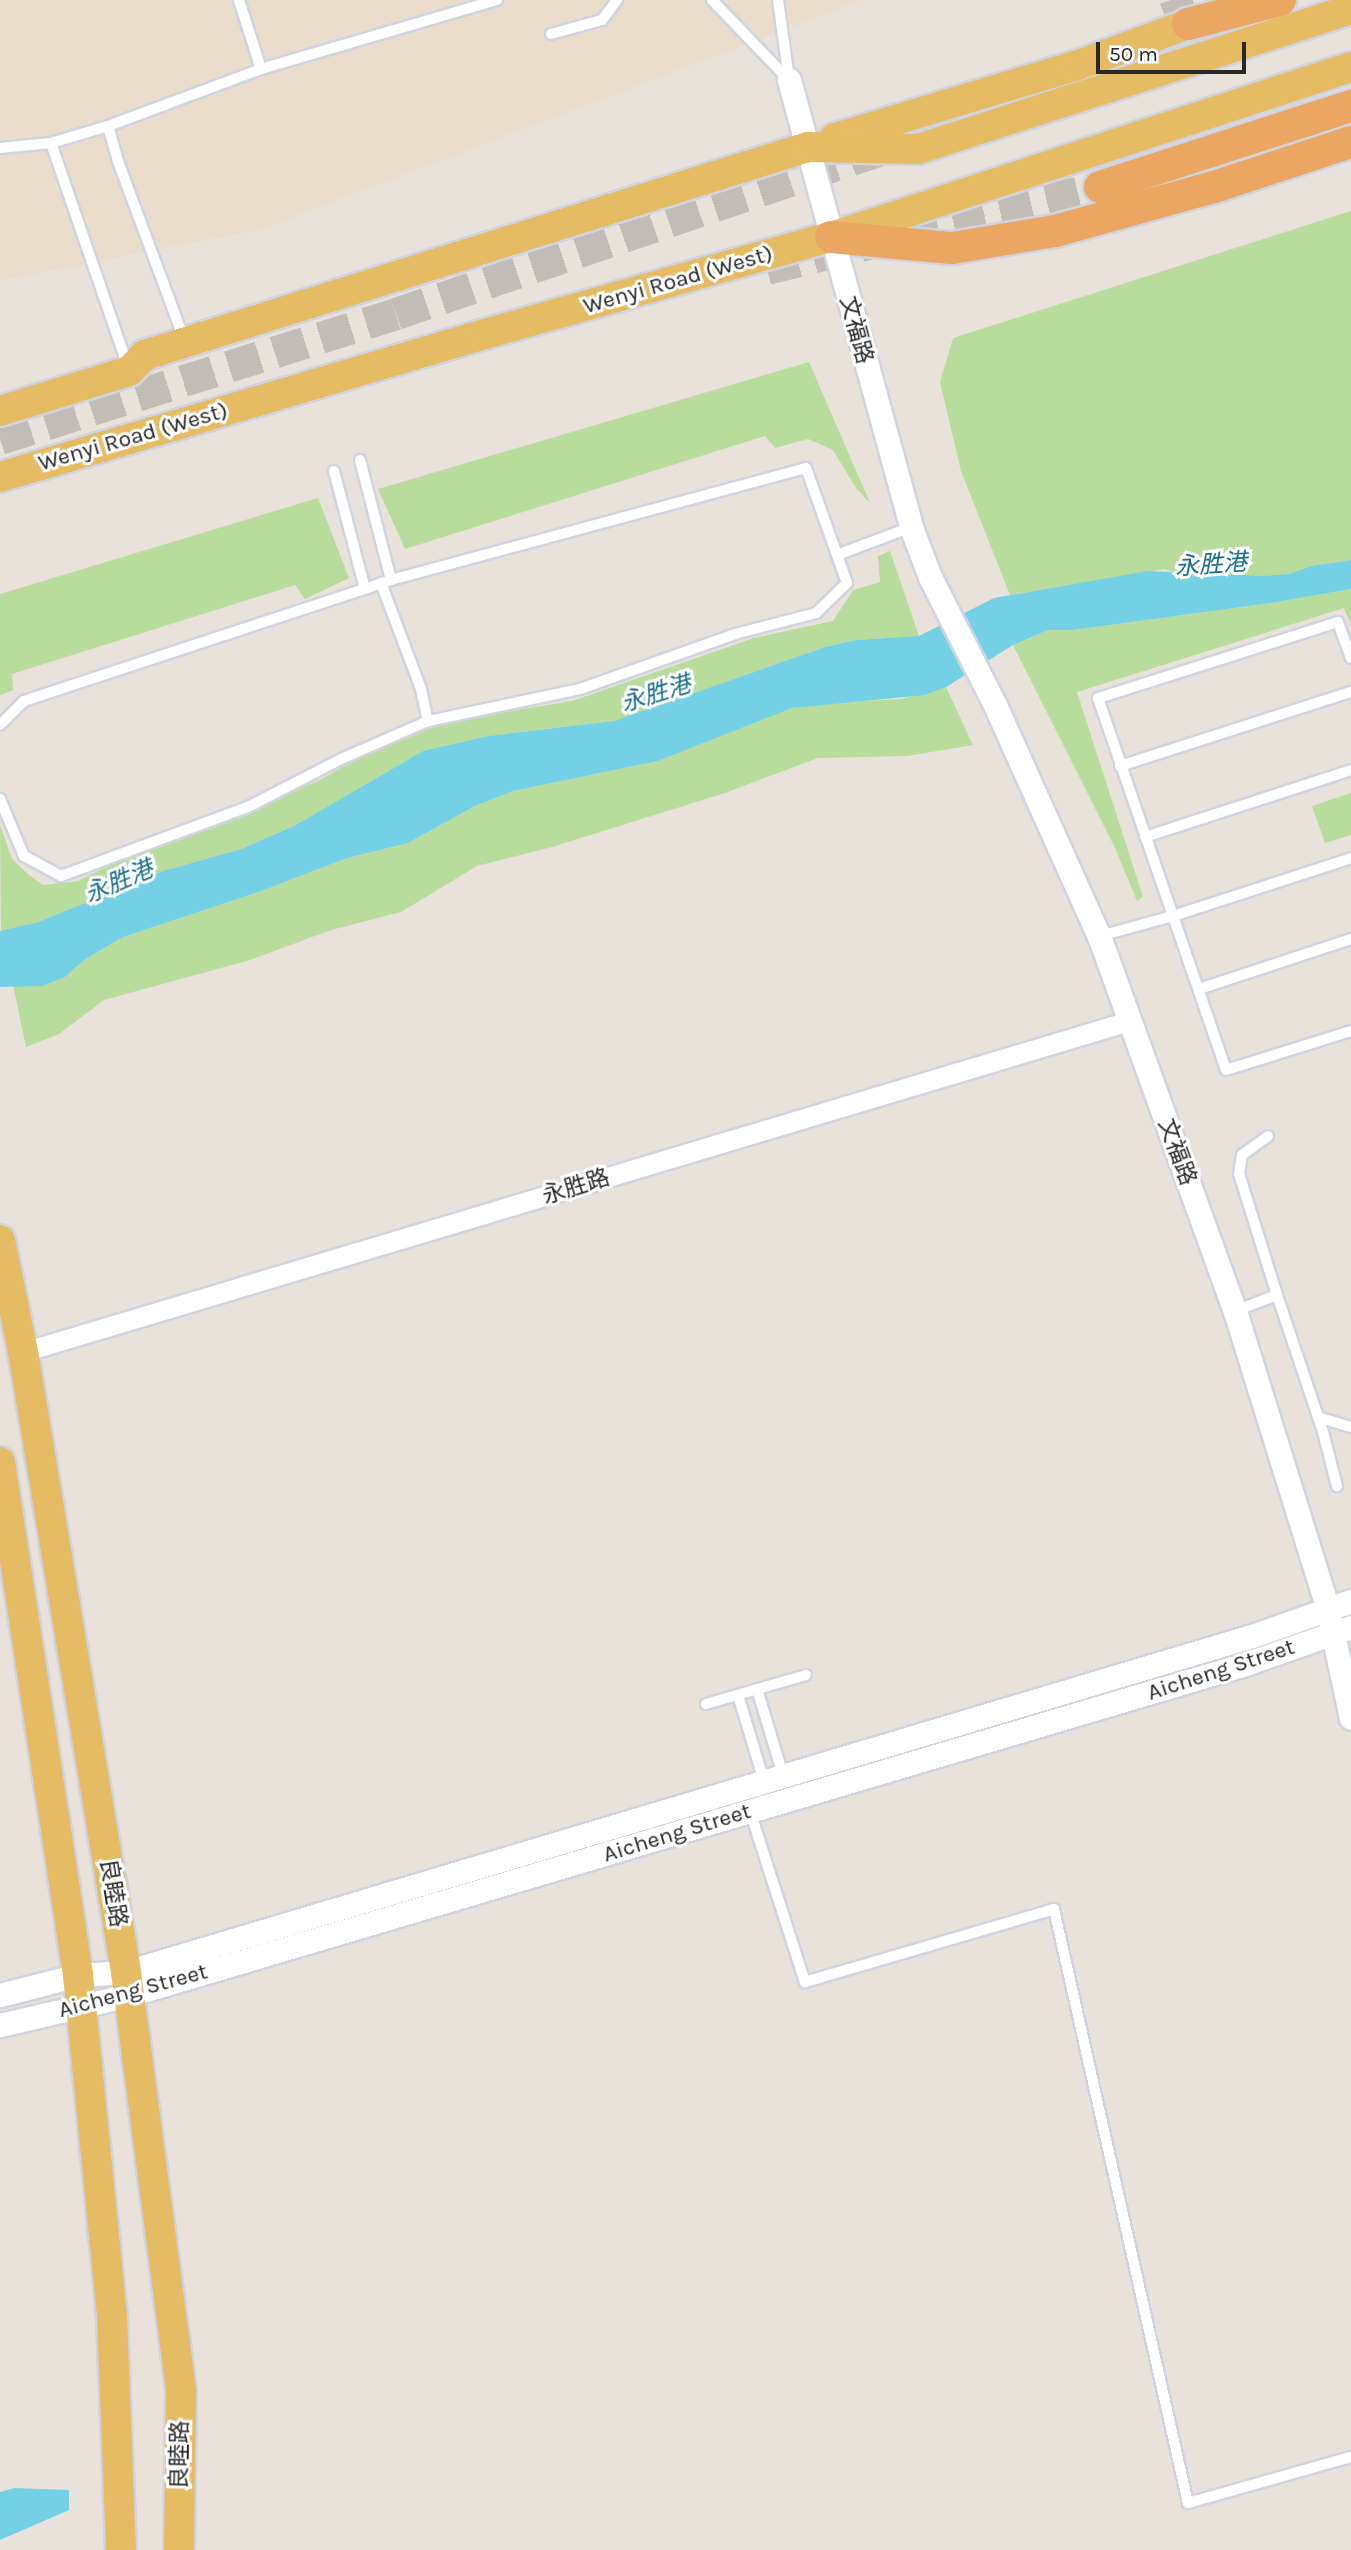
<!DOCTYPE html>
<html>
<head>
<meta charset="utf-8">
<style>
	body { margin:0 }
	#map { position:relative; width:1351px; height:2550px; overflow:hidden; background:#e9e2da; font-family:Karla,"Noto Sans SC",sans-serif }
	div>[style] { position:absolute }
	.education>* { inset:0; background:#eaddcb }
	.green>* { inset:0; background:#b7dc9b }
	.water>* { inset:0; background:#74d0e4 }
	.trunk-tunnel>* { height:32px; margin-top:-16px; transform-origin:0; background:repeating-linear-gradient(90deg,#c2bdb6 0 32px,transparent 0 48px) }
	.roads { filter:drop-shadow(2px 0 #d0d4e0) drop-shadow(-2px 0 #d0d4e0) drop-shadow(0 2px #d0d4e0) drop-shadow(0 -2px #d0d4e0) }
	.service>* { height:10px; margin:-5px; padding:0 5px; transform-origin:5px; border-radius:5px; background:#fff }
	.minor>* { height:19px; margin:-9.5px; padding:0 9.5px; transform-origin:9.5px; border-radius:9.5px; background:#fff }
	.tertiary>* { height:23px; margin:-11.5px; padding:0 11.5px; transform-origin:11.5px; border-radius:11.5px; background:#fff }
	.primary>* { height:30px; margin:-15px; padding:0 15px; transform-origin:15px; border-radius:15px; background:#e5bc64 }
	.trunk>* { height:32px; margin:-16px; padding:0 16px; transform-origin:16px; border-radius:16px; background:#eba661 }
	span { translate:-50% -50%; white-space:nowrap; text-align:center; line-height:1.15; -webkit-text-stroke:6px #fff; paint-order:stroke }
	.street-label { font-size:23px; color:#282828 }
	.water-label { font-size:24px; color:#176e8d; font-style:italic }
	.scale { position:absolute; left:1096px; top:42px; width:150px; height:32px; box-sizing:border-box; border:4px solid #282828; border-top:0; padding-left:9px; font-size:21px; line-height:24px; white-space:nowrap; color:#282828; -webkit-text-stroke:5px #fff; paint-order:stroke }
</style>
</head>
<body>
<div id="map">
	<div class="education">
		<div style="clip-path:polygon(0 0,862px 0,258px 230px,0 280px)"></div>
	</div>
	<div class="green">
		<div style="clip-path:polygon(1351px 211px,1351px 560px,1311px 566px,1289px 574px,1260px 576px,1235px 577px,1203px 572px,1179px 574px,1164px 569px,1010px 595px,961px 471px,940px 382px,953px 338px)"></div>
		<div style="clip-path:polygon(809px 362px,870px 503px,856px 488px,833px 450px,808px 439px,775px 448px,765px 436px,405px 549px,378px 489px)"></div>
		<div style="clip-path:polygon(318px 498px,349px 578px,305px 599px,295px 585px,12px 674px,13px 690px,0 695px,0 594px)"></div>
		<div style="clip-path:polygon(890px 551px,919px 636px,856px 640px,825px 647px,614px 721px,488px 736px,423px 751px,294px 826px,241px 849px,163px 871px,38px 922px,1px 931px,0 825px,12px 859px,29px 875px,43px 885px,78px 881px,116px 862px,318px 781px,366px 754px,443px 722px,572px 701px,754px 638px,833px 621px,853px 590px,880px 582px,878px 556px)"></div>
		<div style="clip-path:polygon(1351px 589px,1351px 625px,1344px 608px,1077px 692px,1143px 897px,1137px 901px,1115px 848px,1013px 645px,1048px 630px,1073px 630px,1271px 603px)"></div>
		<div style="clip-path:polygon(946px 687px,973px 745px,907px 756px,818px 758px,725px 793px,552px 847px,477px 866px,401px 912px,331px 930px,250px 960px,104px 1000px,59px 1034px,26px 1047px,13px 985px,43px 986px,65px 977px,84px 960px,123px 937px,264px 890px,347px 858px,408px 843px,475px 806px,513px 791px,658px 761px,791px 708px,822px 703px,901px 699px)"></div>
		<div style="clip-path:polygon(1351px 793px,1351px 835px,1325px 843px,1312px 806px)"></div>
	</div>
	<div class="water">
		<div style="clip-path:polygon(1351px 560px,1351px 589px,1271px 603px,1073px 630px,1048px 630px,1013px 645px,946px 687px,925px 695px,792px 708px,658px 761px,513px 791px,475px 806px,408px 843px,347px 858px,264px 890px,123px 937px,84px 960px,65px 977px,43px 986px,0 987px,0 931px,38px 922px,163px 871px,241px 849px,294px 826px,423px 751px,488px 736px,614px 721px,825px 647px,856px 640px,919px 636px,994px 598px,1148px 571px,1260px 576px,1289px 574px,1311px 566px)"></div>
		<div style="clip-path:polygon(14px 2488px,69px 2490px,69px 2510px,0 2540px,0 2492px)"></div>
	</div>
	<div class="trunk-tunnel">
		<div style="left:1166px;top:19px;width:52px;rotate:-21.6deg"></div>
		<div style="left:767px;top:269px;width:343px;rotate:-13.8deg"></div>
		<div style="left:0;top:439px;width:415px;rotate:-17.5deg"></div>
		<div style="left:396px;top:314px;width:515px;rotate:-18.68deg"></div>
	</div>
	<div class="roads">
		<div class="service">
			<div style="left:239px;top:0;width:72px;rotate:72.3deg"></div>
			<div style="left:712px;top:0;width:111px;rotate:46.1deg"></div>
			<div style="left:778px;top:0;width:80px;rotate:82.1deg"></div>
			<div style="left:551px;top:34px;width:53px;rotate:-15.4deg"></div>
			<div style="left:602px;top:20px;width:25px;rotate:-53deg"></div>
			<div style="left:108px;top:126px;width:40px;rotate:74deg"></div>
			<div style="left:119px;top:164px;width:187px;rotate:69.6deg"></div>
			<div style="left:51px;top:143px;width:237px;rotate:71deg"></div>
			<div style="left:0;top:148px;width:51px;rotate:-5.6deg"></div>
			<div style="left:51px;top:143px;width:59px;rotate:-16.6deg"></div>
			<div style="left:108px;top:126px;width:163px;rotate:-20.4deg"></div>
			<div style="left:261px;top:69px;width:246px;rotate:-16.3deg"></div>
			<div style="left:360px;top:460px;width:124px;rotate:75.5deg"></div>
			<div style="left:391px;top:580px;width:28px;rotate:161deg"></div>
			<div style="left:837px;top:555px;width:79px;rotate:-20.7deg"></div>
			<div style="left:381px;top:583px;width:113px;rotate:69.3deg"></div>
			<div style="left:421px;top:689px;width:33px;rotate:78deg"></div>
			<div style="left:1351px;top:658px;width:38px;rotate:-110deg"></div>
			<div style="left:1338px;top:622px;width:252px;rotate:162.4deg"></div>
			<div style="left:1098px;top:698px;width:393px;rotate:71deg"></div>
			<div style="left:1226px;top:1070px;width:131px;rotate:-17.3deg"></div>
			<div style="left:0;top:725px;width:34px;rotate:-45deg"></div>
			<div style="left:24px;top:701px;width:359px;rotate:-18.2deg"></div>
			<div style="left:365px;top:589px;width:122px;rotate:-104.7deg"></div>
			<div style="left:1120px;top:766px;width:243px;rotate:-17.8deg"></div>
			<div style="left:0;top:799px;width:62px;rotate:67.2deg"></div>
			<div style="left:24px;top:856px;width:42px;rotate:28.4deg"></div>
			<div style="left:61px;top:876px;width:199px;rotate:-20.3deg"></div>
			<div style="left:248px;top:807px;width:105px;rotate:-27.3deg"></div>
			<div style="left:341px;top:759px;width:95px;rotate:-23.6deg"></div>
			<div style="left:428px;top:721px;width:155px;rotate:-11.9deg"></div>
			<div style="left:580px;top:689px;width:164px;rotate:-19.5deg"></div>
			<div style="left:735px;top:634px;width:84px;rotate:-14.5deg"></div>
			<div style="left:816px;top:613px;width:43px;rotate:-44.1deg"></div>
			<div style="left:847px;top:583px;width:122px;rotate:-109.6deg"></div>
			<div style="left:806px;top:468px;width:430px;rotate:164.9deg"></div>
			<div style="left:1145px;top:837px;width:217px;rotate:-18deg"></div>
			<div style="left:1100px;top:936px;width:76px;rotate:-15.3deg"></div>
			<div style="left:1173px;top:916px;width:187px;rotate:-18deg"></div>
			<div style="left:1199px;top:989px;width:160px;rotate:-18.2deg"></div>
			<div style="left:1277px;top:1295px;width:145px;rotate:71.4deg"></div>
			<div style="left:1323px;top:1432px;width:56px;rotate:75.5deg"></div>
			<div style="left:1235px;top:1311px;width:45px;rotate:-20.9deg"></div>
			<div style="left:1277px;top:1295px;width:127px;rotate:-107.4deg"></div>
			<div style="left:1239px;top:1174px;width:19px;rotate:-81deg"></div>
			<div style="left:1242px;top:1155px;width:32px;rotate:-36deg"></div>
			<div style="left:1318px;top:1417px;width:34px;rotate:17deg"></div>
			<div style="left:757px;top:1689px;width:90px;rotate:73.2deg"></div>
			<div style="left:738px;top:1695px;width:90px;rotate:73.2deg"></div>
			<div style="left:706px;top:1704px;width:104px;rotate:-16.2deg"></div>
			<div style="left:750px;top:1811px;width:180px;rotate:72.2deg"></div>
			<div style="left:805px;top:1982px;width:259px;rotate:-16.3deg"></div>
			<div style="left:1054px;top:1909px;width:609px;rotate:77.29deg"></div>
			<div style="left:1188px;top:2503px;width:169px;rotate:-15.8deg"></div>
		</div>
		<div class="minor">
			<div style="left:23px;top:1352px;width:1154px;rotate:-16.66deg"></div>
		</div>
		<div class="tertiary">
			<div style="left:789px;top:80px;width:463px;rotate:74.7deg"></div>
			<div style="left:911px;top:527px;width:53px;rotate:69.2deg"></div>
			<div style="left:930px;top:577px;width:144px;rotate:63.1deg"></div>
			<div style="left:995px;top:705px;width:253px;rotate:65.8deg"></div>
			<div style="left:1099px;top:936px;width:399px;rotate:70.1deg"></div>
			<div style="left:1235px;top:1311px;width:313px;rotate:72.7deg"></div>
			<div style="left:1328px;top:1610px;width:110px;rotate:78deg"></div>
			<div style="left:0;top:1995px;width:81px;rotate:-14.4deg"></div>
			<div style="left:78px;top:1975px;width:48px;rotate:-3.6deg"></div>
			<div style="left:126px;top:1972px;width:1175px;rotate:-16.62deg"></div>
			<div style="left:1252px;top:1636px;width:105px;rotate:-19.5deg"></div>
			<div style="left:0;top:2025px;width:132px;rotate:-13.1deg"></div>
			<div style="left:129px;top:1995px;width:1161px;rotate:-16.51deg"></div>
			<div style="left:1242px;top:1665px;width:115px;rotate:-19.2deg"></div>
		</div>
		<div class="primary">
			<div style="left:835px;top:138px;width:254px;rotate:-16.7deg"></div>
			<div style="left:1078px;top:65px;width:117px;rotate:-20.4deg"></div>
			<div style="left:0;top:411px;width:135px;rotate:-17.2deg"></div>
			<div style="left:129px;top:371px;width:23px;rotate:-45deg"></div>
			<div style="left:145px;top:355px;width:695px;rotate:-17.42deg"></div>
			<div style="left:808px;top:147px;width:110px;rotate:1deg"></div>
			<div style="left:918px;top:149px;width:455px;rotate:-17.9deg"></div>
			<div style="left:0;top:477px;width:506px;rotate:-16.43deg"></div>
			<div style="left:485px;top:334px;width:359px;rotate:-15.7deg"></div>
			<div style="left:831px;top:237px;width:547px;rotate:-18.1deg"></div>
			<div style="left:0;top:1240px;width:114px;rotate:78.4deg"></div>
			<div style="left:23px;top:1352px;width:628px;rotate:80.57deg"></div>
			<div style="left:126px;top:1972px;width:423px;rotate:82.5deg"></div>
			<div style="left:181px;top:2391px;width:159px;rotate:90.7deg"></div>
			<div style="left:0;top:1462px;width:519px;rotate:81.35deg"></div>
			<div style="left:78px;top:1975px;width:344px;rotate:84.3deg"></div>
			<div style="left:112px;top:2317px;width:233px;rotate:87.8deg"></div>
		</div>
		<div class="trunk">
			<div style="left:1188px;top:24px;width:95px;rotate:-14.6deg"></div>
			<div style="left:1100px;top:187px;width:264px;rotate:-17.9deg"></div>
			<div style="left:831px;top:237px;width:121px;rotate:5.2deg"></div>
			<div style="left:952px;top:248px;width:104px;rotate:-9.4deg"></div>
			<div style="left:1055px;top:231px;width:165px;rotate:-15.5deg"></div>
			<div style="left:1214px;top:187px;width:144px;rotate:-18.2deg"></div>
		</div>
	</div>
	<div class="street-label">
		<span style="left:678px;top:280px;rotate:-16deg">Wenyi Road (West)</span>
		<span style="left:856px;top:330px;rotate:75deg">文福路</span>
		<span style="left:133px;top:437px;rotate:-16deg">Wenyi Road (West)</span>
		<span style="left:1177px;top:1152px;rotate:70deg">文福路</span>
		<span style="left:576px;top:1187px;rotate:-17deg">永胜路</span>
		<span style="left:1221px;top:1670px;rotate:-18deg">Aicheng Street</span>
		<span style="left:677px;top:1833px;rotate:-17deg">Aicheng Street</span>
		<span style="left:113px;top:1893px;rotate:81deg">良睦路</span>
		<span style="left:133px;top:1991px;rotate:-15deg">Aicheng Street</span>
		<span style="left:180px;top:2455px;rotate:-89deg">良睦路</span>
	</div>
	<div class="water-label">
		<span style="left:1211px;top:565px;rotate:-4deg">永胜港</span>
		<span style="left:656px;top:694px;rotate:-17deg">永胜港</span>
		<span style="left:119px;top:882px;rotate:-23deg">永胜港</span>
	</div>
	<div class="scale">50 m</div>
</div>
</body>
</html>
